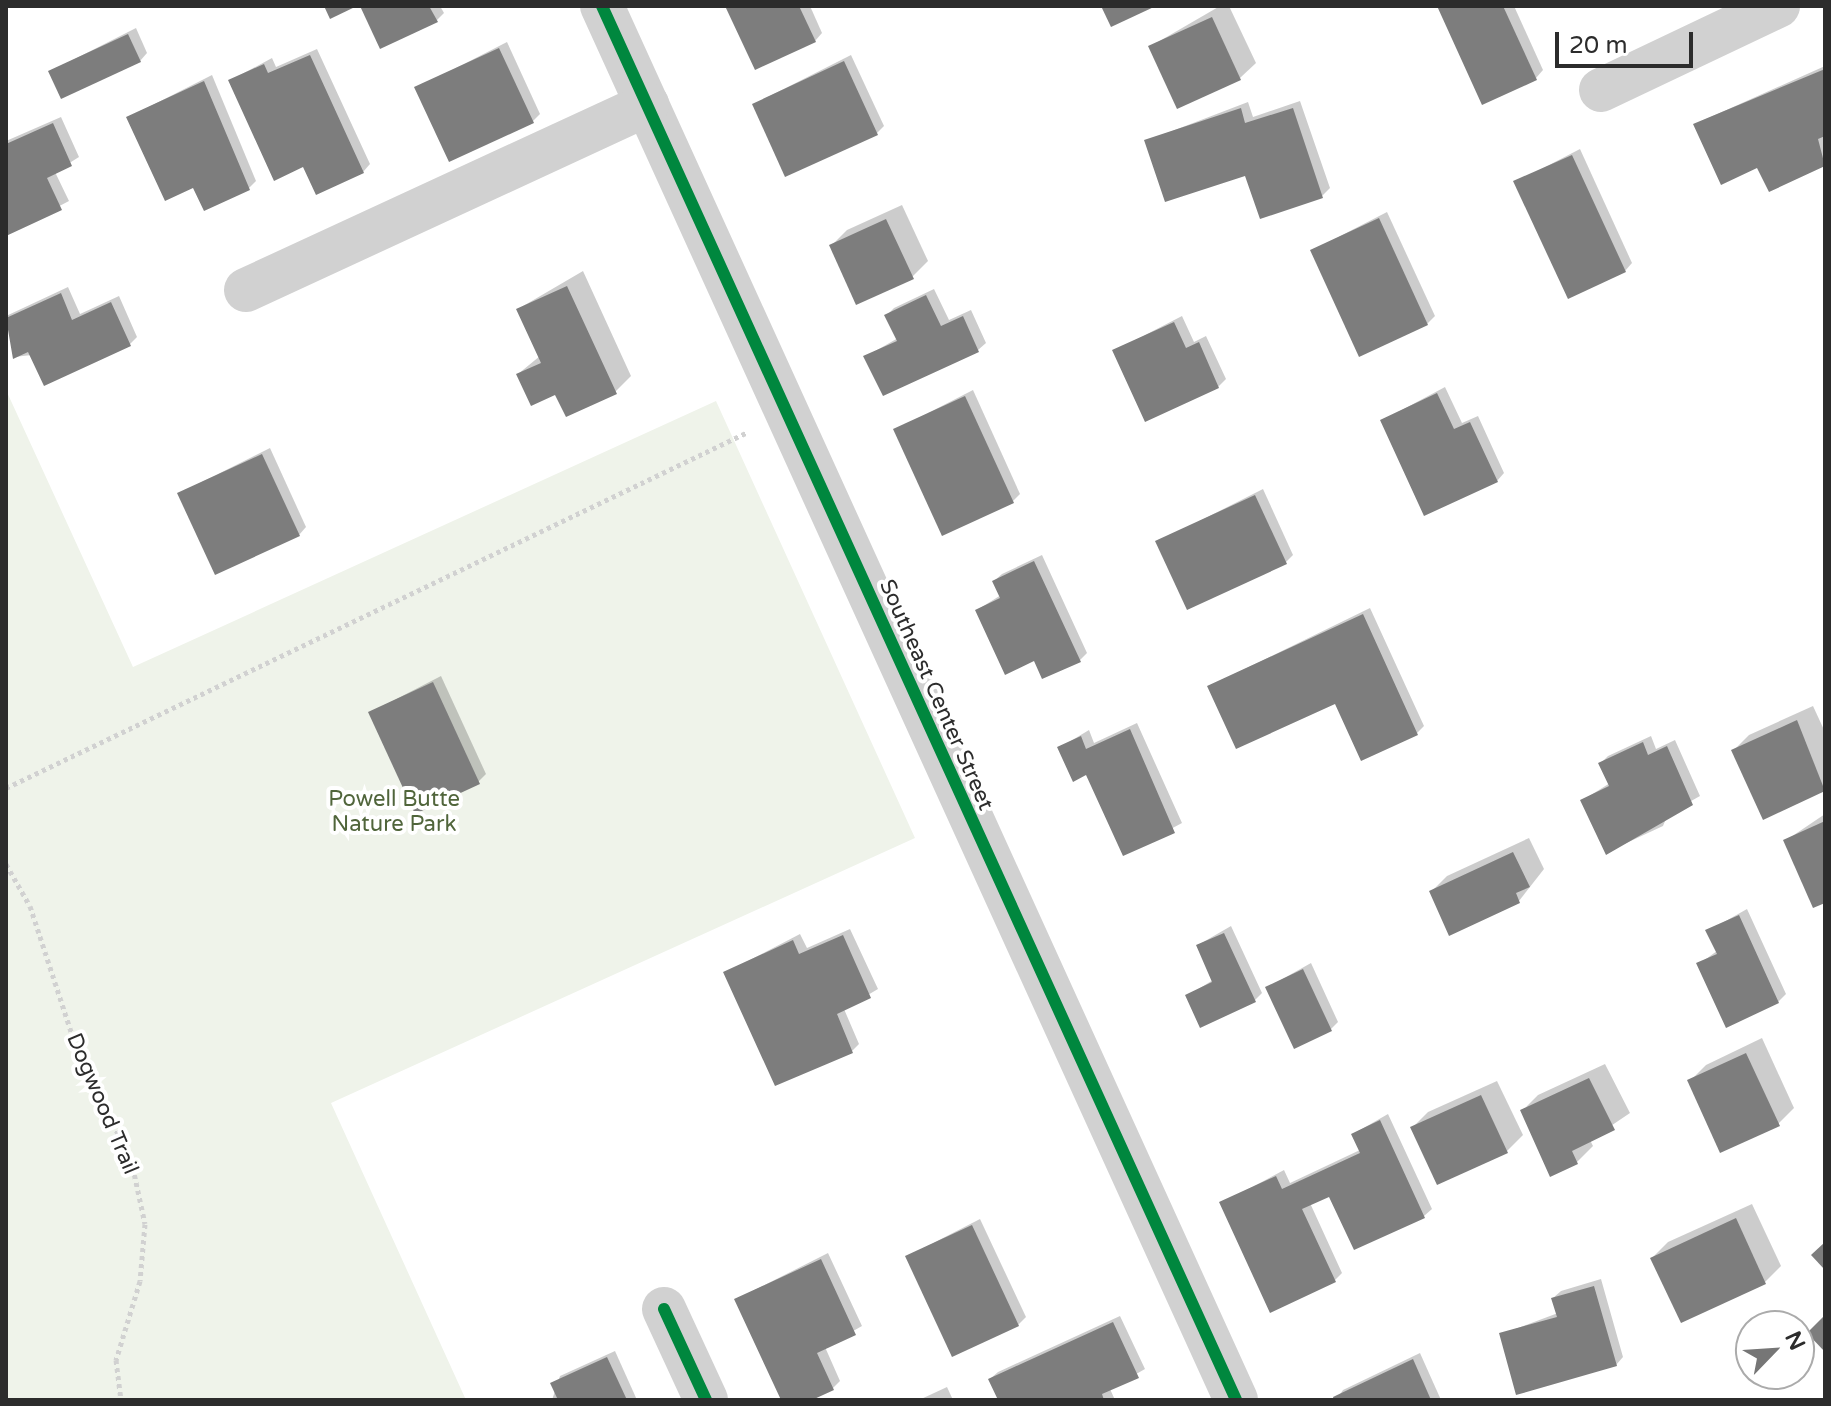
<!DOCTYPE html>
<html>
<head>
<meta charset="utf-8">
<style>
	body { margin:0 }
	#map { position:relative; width:1831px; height:1406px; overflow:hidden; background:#fff; font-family:"Varela Round",sans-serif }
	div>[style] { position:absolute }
	.green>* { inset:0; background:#eff3ea }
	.shadow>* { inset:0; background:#0003 }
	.building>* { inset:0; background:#7d7d7d }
	.path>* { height:5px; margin-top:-2.5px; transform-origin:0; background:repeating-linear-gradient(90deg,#d1d1d1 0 4px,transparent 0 8px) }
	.minor>* { height:44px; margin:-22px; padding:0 22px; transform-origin:22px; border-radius:22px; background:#d1d1d1 }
	.cycleway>* { height:12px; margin:-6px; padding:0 6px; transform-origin:6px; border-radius:6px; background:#00873e }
	span { translate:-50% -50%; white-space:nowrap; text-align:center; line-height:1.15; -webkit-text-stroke:8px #fff; paint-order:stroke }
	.street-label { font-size:22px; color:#2c2c2c }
	.park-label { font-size:22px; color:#50653b }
	.frame { position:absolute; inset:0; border:8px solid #2c2c2c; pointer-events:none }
	.north { position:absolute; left:1735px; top:1310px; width:80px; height:80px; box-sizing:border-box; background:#fff; border:2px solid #ababab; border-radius:50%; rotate:65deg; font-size:22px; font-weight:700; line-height:32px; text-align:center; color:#2c2c2c }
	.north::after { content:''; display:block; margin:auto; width:28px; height:36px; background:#767676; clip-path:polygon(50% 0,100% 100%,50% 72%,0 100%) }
	.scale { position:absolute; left:1555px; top:32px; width:138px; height:36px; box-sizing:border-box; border:4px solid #2c2c2c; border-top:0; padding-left:10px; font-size:24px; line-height:28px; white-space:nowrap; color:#2c2c2c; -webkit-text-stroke:6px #fff; paint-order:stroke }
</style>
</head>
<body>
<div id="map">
	<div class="green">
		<div style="clip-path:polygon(6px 390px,133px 667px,716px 401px,915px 838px,331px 1103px,466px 1400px,6px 1400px)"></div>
	</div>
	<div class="shadow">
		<div style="clip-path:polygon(362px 6px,440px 6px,444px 13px,437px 20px)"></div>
		<div style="clip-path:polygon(727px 6px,810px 6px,822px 33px,815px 41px)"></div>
		<div style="clip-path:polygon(1220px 6px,1229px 6px,1256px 63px,1240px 78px,1151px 46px)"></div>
		<div style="clip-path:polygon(1439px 6px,1514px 6px,1543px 70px,1536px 78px)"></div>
		<div style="clip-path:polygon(136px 28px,147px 53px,140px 61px,51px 71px)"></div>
		<div style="clip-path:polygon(507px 42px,540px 114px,532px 122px,417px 88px)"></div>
		<div style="clip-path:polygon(317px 49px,370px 164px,363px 172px,304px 165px,231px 80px,272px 58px,276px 67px)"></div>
		<div style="clip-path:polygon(851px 55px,884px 126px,877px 133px,754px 104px)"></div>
		<div style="clip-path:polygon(1825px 66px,1825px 164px,1770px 189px,1758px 165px,1695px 124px)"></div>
		<div style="clip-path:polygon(212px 75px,256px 181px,248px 189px,194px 185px,129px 117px)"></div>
		<div style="clip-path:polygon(1300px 101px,1330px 188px,1322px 196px,1146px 141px,1248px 102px,1253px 117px)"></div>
		<div style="clip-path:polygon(61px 117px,79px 157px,55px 172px,69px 201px,8px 233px,6px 141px)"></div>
		<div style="clip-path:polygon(1580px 149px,1632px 263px,1625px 271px,1516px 182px)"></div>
		<div style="clip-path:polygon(902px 205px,928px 261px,912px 277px,831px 246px,847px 230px)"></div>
		<div style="clip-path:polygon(1387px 212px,1435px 316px,1427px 324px,1313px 250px)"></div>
		<div style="clip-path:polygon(583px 271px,631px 376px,615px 392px,556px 392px,518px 374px,540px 356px,518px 309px)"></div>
		<div style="clip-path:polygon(68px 287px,80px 314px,119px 296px,137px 337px,130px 344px,14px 357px,6px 316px)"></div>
		<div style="clip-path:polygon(934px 289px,949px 320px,971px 310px,986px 343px,978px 350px,865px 357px,898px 338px,887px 315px,894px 308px)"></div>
		<div style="clip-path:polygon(1182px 316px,1194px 342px,1206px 336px,1226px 379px,1218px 387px,1114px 351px)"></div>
		<div style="clip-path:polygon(1445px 387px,1462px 423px,1478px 416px,1504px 473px,1497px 481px,1383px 420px)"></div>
		<div style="clip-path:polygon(973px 390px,1020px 494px,1013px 501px,895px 430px)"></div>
		<div style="clip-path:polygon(270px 448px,306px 527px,299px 535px,180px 493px)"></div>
		<div style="clip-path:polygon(1263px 489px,1293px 555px,1286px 562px,1158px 542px)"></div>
		<div style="clip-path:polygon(1042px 555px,1087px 653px,1080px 660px,1035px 659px,977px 610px,1001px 595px,994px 581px,1002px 574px)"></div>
		<div style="clip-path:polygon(1370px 608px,1424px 726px,1417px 733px,1335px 702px,1210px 686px)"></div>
		<div style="clip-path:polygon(441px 676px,486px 774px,478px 782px,371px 712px)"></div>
		<div style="clip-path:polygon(1813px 706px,1825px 732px,1825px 789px,1764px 817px,1734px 750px,1749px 735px)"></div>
		<div style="clip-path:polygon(1137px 723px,1182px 823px,1124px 854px,1087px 773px,1059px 748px,1089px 730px,1094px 743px)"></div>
		<div style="clip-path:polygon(1651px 736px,1656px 749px,1675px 740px,1700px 796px,1668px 814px,1663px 826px,1607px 852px,1583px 800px,1610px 783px,1600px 764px,1608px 756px)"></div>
		<div style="clip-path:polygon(1825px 814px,1825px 900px,1785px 841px)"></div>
		<div style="clip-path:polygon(1529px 838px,1544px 869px,1519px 901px,1432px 891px,1447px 876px)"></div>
		<div style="clip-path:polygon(1747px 909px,1786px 994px,1778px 1002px,1699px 964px,1717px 951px,1708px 931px)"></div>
		<div style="clip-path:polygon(1231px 926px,1262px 993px,1255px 1000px,1187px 996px,1213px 980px,1198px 945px)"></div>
		<div style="clip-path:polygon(850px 929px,878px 989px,844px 1009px,859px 1044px,852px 1051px,725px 973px,800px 934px,807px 948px)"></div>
		<div style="clip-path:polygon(1311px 963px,1338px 1022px,1330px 1030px,1268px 987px)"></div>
		<div style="clip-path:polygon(1762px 1038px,1794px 1108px,1778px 1124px,1690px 1081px,1706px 1065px)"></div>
		<div style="clip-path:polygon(1605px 1064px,1630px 1113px,1590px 1140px,1593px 1146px,1577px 1162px,1551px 1174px,1522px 1111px,1538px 1095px)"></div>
		<div style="clip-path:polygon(1497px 1081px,1523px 1135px,1507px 1151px,1412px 1128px,1428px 1112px)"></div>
		<div style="clip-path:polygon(1388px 1114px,1432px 1209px,1424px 1216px,1330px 1194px,1310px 1203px,1342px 1273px,1335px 1280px,1222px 1203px,1284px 1170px,1290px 1183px,1360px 1150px,1353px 1134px)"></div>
		<div style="clip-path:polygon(1752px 1204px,1781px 1266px,1765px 1282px,1652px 1258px,1668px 1242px)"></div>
		<div style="clip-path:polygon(980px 1219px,1026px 1317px,1018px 1325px,908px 1256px)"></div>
		<div style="clip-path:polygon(828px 1253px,862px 1326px,825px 1347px,840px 1381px,832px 1389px,783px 1400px,737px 1299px)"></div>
		<div style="clip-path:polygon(1601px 1279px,1623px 1357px,1616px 1365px,1502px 1334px,1558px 1313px,1553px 1298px,1561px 1291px)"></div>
		<div style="clip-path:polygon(1120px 1316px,1145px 1369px,1110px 1389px,1115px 1400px,1000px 1400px,990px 1379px,998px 1372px)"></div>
		<div style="clip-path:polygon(615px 1351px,637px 1400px,552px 1400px,560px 1376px)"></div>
		<div style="clip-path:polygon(1420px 1353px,1441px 1400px,1336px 1400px,1343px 1390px)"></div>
		<div style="clip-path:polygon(947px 1387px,953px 1400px,919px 1400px)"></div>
	</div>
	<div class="building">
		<div style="clip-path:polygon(324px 6px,357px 6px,330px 19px)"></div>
		<div style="clip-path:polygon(360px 6px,429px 6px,438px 22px,380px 49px)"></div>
		<div style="clip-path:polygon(725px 6px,799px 6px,816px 42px,755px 70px)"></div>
		<div style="clip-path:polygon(1101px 6px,1156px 6px,1111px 27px)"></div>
		<div style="clip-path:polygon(1437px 6px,1503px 6px,1537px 80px,1482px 105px)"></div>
		<div style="clip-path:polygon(1212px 17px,1241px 80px,1177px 109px,1148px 46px)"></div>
		<div style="clip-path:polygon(128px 34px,141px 62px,61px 99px,48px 71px)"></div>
		<div style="clip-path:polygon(499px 48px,534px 123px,449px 162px,414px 87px)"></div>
		<div style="clip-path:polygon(310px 55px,364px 173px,316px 195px,303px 167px,274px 181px,228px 80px,264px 64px,268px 73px)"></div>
		<div style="clip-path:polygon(844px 61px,878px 135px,785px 177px,752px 104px)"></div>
		<div style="clip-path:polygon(1825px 69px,1825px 136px,1818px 139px,1825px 166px,1769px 192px,1757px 168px,1721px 185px,1693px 124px)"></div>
		<div style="clip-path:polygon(204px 81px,250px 190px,204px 211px,193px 188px,165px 201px,126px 117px)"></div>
		<div style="clip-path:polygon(1241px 108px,1245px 123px,1293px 108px,1323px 198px,1260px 219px,1245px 176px,1165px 202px,1144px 140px)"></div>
		<div style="clip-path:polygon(53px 123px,72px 166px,47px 178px,62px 210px,6px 236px,6px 144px)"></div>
		<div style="clip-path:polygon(1572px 155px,1626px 272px,1568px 299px,1513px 181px)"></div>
		<div style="clip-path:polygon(1379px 218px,1428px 325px,1359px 357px,1310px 250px)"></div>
		<div style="clip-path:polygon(886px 219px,914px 279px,856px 305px,829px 245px)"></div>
		<div style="clip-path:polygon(567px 286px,617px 394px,566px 417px,555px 395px,531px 406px,516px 374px,541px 363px,516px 309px)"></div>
		<div style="clip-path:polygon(61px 293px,72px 320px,111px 302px,131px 346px,44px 386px,28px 352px,13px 359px,6px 318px)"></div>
		<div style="clip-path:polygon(926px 295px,941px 326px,963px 316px,979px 352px,883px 396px,863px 356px,897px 341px,884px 315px)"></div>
		<div style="clip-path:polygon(1174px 322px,1186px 348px,1199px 342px,1219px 388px,1145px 422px,1112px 350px)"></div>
		<div style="clip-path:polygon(1437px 393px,1454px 429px,1470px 422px,1498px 482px,1424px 516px,1380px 420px)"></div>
		<div style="clip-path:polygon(965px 396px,1014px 503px,942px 536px,893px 429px)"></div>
		<div style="clip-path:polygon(262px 454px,300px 536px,215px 575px,177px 493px)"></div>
		<div style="clip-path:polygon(1255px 495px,1287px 564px,1187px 610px,1155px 541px)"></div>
		<div style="clip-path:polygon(1034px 561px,1081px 662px,1042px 679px,1034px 661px,1005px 675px,975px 610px,1000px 598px,992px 581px)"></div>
		<div style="clip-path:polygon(1363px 614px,1418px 735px,1361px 761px,1335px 704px,1236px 749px,1207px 686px)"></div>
		<div style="clip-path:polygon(433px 682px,480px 784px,415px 814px,368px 712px)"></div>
		<div style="clip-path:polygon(1797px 720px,1825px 791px,1763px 820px,1731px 750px)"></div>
		<div style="clip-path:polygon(1130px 729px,1175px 833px,1123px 856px,1086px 775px,1073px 782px,1057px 747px,1081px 736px,1086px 749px)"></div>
		<div style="clip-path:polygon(1643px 742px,1648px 755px,1667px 746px,1693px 805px,1606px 855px,1580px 800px,1609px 786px,1598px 763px)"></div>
		<div style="clip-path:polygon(1825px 821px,1825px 903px,1813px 908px,1783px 840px)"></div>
		<div style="clip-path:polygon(1513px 852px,1530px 887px,1516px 893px,1520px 903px,1449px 936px,1429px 891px)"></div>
		<div style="clip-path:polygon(1739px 915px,1779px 1003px,1726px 1028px,1696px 963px,1717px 954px,1705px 930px)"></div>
		<div style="clip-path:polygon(1224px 933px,1256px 1002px,1200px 1028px,1185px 995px,1212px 982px,1196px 945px)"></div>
		<div style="clip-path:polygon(843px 935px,871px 998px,837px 1014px,853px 1053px,775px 1086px,723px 972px,793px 940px,799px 954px)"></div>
		<div style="clip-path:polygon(1303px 969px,1332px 1031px,1294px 1049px,1265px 987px)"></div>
		<div style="clip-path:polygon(1746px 1053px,1780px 1126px,1720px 1153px,1687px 1080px)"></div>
		<div style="clip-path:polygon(1589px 1078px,1615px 1130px,1572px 1151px,1578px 1164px,1550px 1177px,1520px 1110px)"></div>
		<div style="clip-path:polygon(1481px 1095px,1508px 1153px,1437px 1185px,1410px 1127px)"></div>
		<div style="clip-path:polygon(1380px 1120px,1425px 1218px,1354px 1250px,1329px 1197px,1302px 1209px,1336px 1282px,1270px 1313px,1219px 1202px,1276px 1176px,1282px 1189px,1360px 1153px,1351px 1134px)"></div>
		<div style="clip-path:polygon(1736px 1218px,1766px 1284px,1681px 1323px,1650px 1258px)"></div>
		<div style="clip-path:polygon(972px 1225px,1019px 1326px,952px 1357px,905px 1256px)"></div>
		<div style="clip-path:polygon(1825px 1242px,1825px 1270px,1811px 1255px)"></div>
		<div style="clip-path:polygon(821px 1259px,856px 1335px,817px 1353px,834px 1390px,812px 1400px,781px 1400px,734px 1299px)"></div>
		<div style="clip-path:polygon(1594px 1286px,1617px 1366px,1516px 1395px,1499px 1333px,1557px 1317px,1551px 1298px)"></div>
		<div style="clip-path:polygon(1825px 1315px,1825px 1352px,1807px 1333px)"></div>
		<div style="clip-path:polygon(1113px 1322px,1139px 1378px,1102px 1394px,1104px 1400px,998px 1400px,988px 1379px)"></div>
		<div style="clip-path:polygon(607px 1357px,627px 1400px,558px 1400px,550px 1383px)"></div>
		<div style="clip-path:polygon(1413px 1359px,1431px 1400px,1334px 1400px,1333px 1397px)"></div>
	</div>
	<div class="path">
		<div style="left:6px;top:788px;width:821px;rotate:-25.63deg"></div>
		<div style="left:6px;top:864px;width:48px;rotate:60.3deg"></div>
		<div style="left:30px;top:906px;width:161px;rotate:71.9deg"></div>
		<div style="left:80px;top:1059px;width:112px;rotate:63deg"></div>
		<div style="left:131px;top:1159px;width:66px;rotate:77.8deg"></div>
		<div style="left:145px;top:1224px;width:57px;rotate:95deg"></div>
		<div style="left:140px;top:1281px;width:83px;rotate:106.9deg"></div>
		<div style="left:116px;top:1360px;width:40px;rotate:82.9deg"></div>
	</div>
	<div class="minor">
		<div style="left:602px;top:6px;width:1531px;rotate:65.54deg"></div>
		<div style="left:1601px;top:90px;width:196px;rotate:-25.4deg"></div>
		<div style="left:246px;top:290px;width:442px;rotate:-24.8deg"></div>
		<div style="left:664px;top:1309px;width:100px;rotate:65.2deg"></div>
	</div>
	<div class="cycleway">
		<div style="left:602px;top:6px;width:1531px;rotate:65.54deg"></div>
		<div style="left:664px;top:1309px;width:100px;rotate:65.2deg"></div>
	</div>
	<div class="street-label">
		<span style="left:936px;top:695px;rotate:66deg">Southeast Center Street</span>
		<span style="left:102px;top:1104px;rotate:67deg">Dogwood Trail</span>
	</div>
	<div class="park-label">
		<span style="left:394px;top:812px">Powell Butte<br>Nature Park</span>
	</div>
	<div class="frame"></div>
	<div class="north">N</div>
	<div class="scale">20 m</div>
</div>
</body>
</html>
